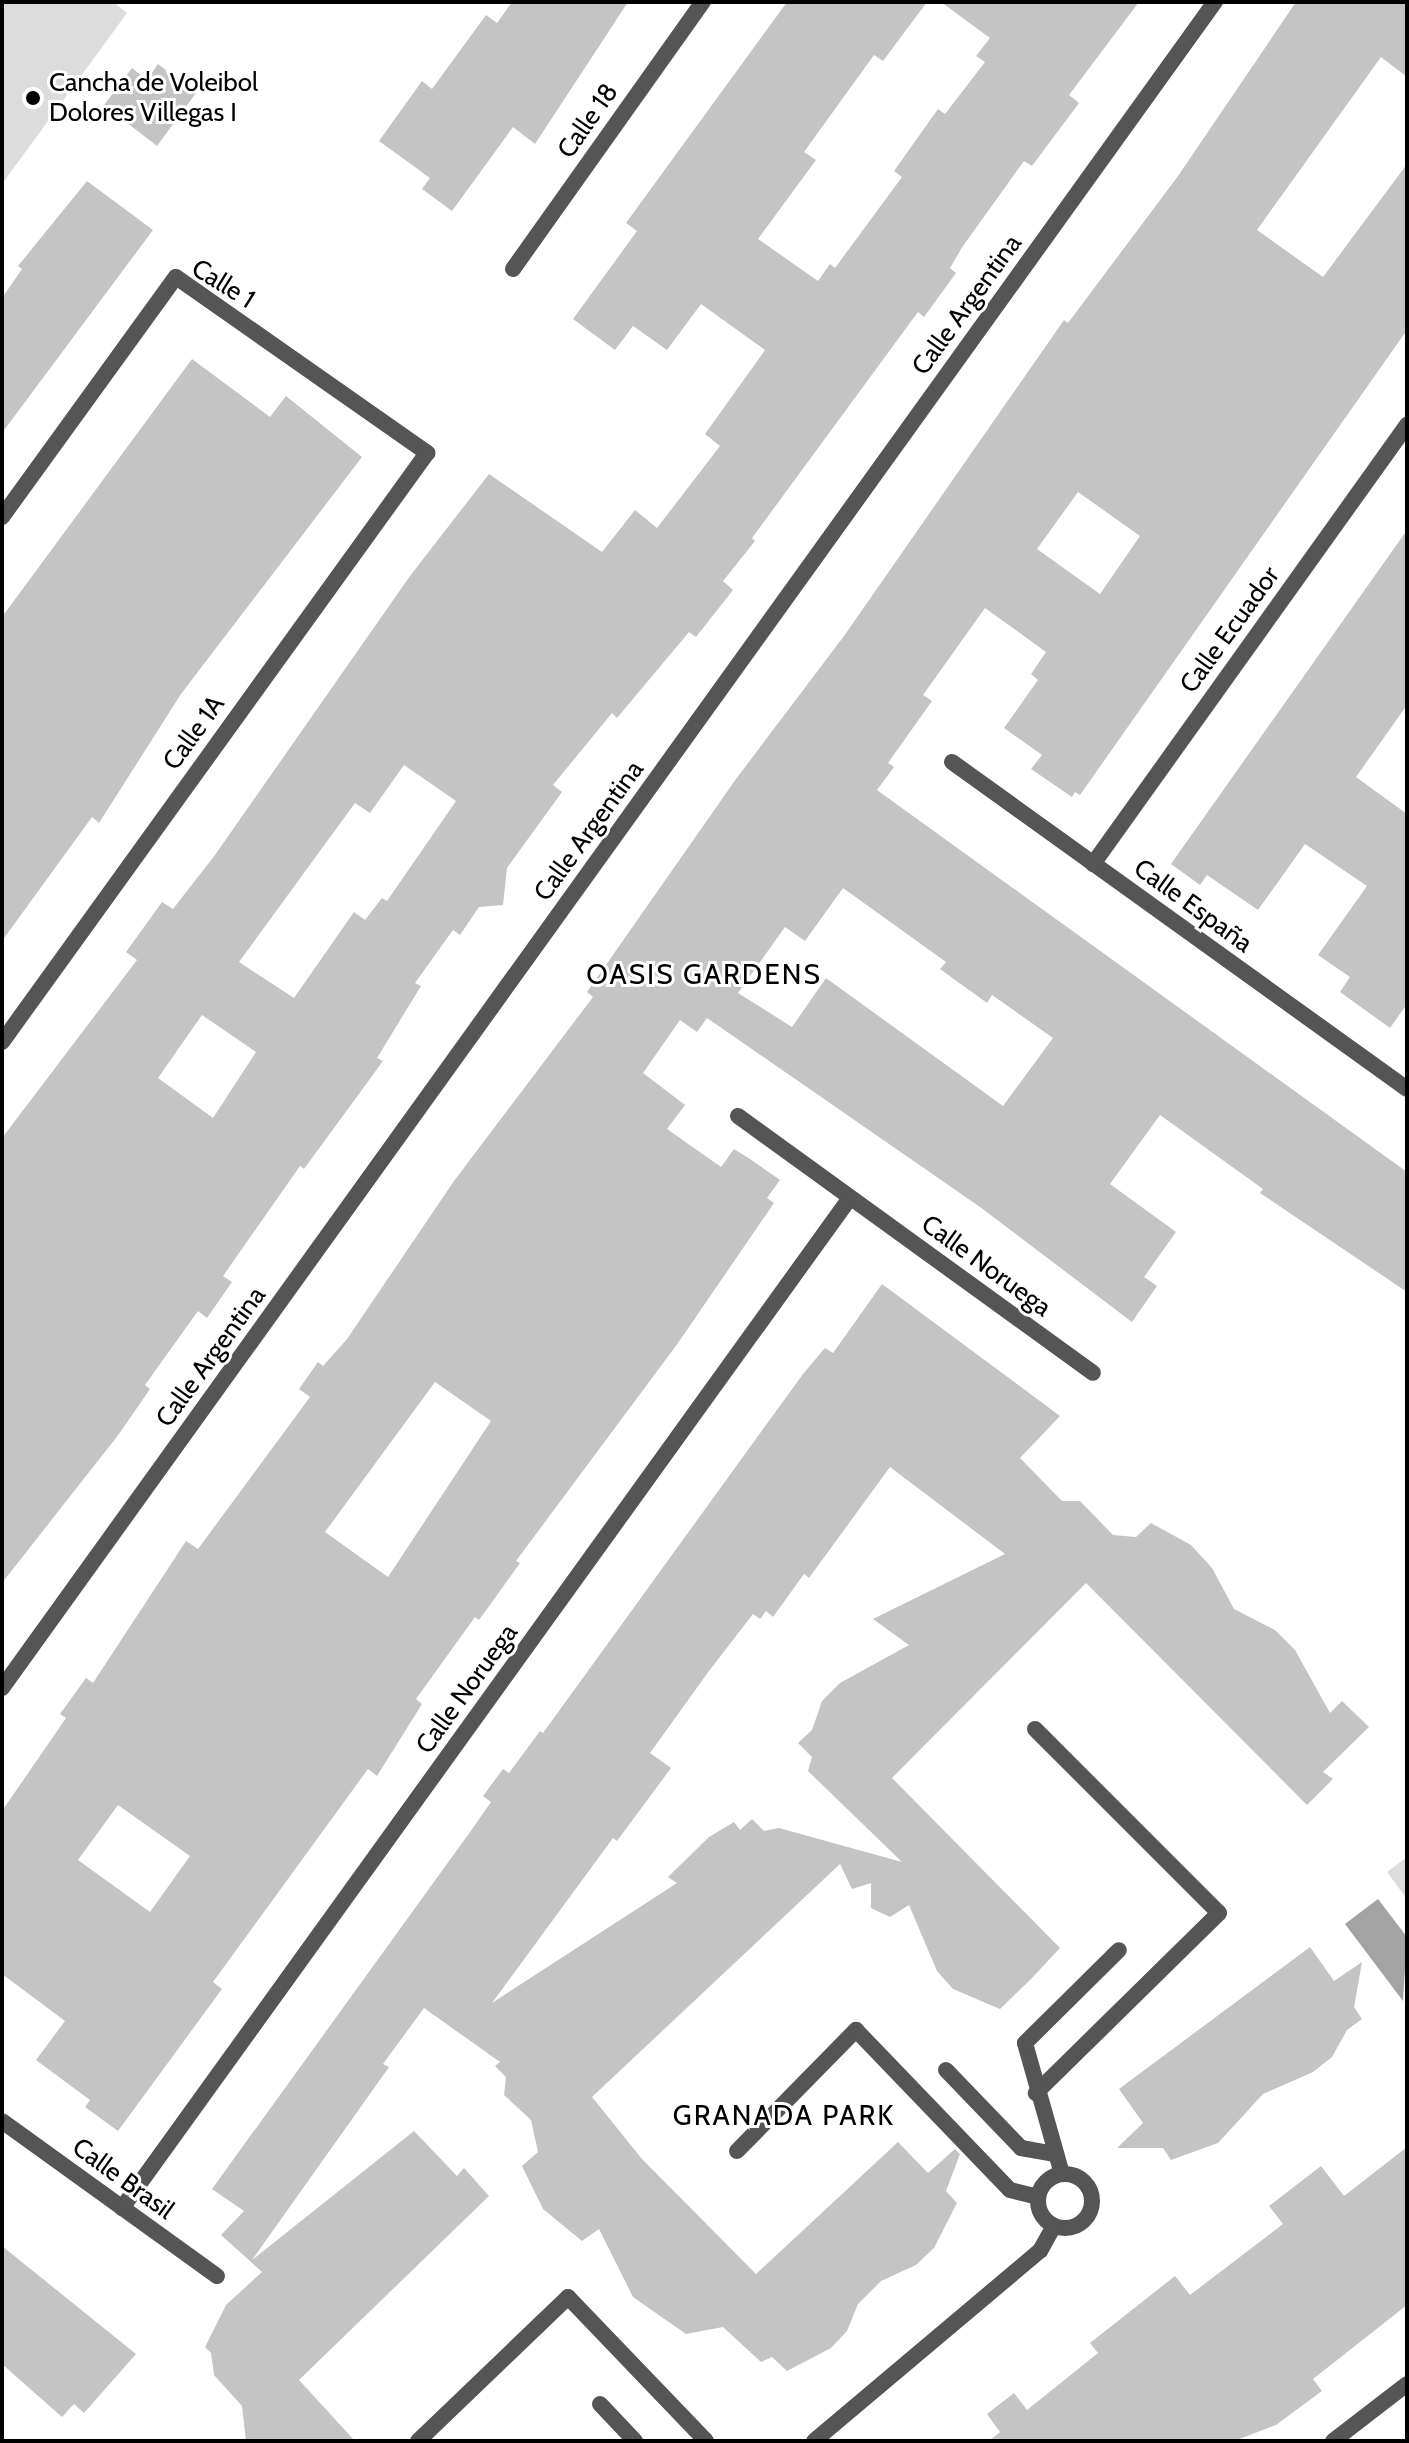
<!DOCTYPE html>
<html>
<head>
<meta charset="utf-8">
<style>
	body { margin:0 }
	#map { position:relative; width:1409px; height:2443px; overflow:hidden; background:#fff; font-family:Cabin,sans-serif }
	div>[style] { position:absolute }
	.green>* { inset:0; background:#dcdcdc }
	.water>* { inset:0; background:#a3a3a3 }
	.building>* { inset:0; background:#c4c4c4 }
	.lane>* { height:16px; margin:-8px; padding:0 8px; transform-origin:8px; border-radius:8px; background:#555 }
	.lane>.ring { margin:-8px; padding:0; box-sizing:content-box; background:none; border:16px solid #555; border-radius:50% }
	.street>* { height:16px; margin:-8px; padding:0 8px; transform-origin:8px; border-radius:8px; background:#555 }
	.dots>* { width:22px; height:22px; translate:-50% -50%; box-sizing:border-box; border:4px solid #fff; border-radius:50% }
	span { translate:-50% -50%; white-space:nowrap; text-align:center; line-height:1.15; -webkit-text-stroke:6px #fff; paint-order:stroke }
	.poi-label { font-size:26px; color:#000 }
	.left { translate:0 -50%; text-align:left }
	.street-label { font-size:26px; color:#000 }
	.neighbourhood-label { font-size:28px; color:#000; letter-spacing:2px }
	.frame { position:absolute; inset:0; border:4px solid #000; pointer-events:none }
</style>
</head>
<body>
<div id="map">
	<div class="green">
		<div style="clip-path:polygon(2px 2px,113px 2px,127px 13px,2px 184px)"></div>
		<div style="clip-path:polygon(1407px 1857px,1407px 1899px,1387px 1872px)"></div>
	</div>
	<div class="water">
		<div style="clip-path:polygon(1378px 1899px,1407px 1937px,1403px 2001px,1345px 1924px)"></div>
	</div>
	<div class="building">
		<div style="clip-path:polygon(512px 2px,628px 2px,535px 144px,513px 127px,452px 211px,422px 189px,430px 178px,379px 141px,422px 81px,432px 89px,486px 15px,497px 23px)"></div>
		<div style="clip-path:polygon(evenodd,787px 2px,927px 2px,883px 61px,874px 55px,804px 152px,816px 160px,758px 239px,818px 281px,830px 264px,835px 268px,902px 177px,894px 171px,938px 109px,945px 114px,985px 62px,976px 56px,990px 38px,941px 2px,1139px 2px,1069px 95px,1079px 103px,1032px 166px,1024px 161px,963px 246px,950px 268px,956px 273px,924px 317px,918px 312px,752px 538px,755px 541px,723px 581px,733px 590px,696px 637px,689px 632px,617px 718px,612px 713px,553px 785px,562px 792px,507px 868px,503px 905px,479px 907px,460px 935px,453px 930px,415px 983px,421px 986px,377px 1058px,383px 1061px,304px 1169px,300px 1166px,223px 1276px,232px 1282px,207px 1318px,198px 1311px,145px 1385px,150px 1389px,119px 1434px,2px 1583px,2px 1138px,137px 960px,126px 952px,162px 902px,173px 909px,215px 855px,410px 576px,489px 474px,602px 552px,635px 510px,657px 528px,720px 446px,705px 434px,765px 350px,701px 304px,667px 350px,633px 326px,615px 350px,573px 319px,637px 231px,626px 223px,787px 2px,404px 765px,456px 801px,387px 901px,382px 898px,365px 920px,354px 912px,294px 998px,239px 962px,355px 803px,370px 813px,404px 765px,787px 2px,202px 1015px,256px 1052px,213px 1118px,158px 1078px,202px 1015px)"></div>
		<div style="clip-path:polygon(evenodd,1296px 2px,1407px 2px,1407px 77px,1381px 57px,1257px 230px,1323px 277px,1407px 164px,1407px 330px,1080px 795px,1075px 792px,1072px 797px,1031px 769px,1042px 755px,1004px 728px,1038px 680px,1031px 674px,1046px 652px,985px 608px,923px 695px,932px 701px,888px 763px,894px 767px,877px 790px,1407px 1172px,1407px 1292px,1260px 1193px,1263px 1189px,1160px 1115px,1110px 1184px,1176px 1232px,1144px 1277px,1157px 1286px,1132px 1322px,980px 1207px,707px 1018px,697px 1032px,680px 1020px,643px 1073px,685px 1105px,667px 1129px,721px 1167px,734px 1149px,750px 1159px,780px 1180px,767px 1198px,774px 1203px,678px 1343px,516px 1561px,520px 1563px,479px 1620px,475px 1617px,416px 1699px,422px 1704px,377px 1776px,368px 1769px,213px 1982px,222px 1989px,118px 2131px,85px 2107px,90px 2100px,36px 2060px,65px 2021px,2px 1974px,2px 1811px,66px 1718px,60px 1714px,86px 1678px,93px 1683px,186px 1541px,198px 1549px,310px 1397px,299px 1389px,318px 1362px,323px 1366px,347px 1339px,454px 1181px,593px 997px,587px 992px,736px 779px,844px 636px,1064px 320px,1068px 323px,1178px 176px,1296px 2px,1078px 492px,1140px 536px,1100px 594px,1037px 549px,1078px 492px,1296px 2px,843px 888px,946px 962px,940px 969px,987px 1003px,992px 995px,1053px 1038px,1003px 1106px,826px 978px,792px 1027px,738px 993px,785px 927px,805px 941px,843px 888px,1296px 2px,435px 1382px,491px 1421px,388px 1577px,325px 1532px,435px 1382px,1296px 2px,118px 1805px,190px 1856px,150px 1912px,78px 1860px,118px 1805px)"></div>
		<div style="clip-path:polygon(158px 64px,196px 93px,157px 146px,104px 105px,132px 68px,147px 80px)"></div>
		<div style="clip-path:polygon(87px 181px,153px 230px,2px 433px,2px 298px,22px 269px,18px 266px)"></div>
		<div style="clip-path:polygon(192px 359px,270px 417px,286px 396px,362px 457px,181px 694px,99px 823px,92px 817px,2px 941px,2px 617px)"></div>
		<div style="clip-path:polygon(1407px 530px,1407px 705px,1356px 777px,1407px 814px,1407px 1004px,1390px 1028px,1340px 992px,1350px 977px,1318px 955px,1367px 886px,1305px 844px,1258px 910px,1207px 875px,1200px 885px,1171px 864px)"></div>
		<div style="clip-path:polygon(evenodd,882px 1284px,1060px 1416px,1020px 1458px,1062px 1501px,1080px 1501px,1113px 1535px,1136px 1537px,1151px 1523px,1191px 1545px,1212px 1568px,1234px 1609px,1275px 1630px,1295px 1650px,1330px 1713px,1342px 1701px,1369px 1727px,1323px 1772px,1333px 1779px,1307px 1805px,1086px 1583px,892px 1778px,1060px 1948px,1031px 1979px,1000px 2009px,953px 1989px,937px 1971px,909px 1905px,890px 1917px,871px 1908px,871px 1883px,852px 1889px,840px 1864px,592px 2097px,642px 2159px,756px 2274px,898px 2142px,928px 2173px,955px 2149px,960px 2154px,946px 2191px,957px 2203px,934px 2248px,916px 2265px,881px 2281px,858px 2304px,847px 2331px,831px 2348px,787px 2371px,772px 2357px,761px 2362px,723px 2327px,686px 2334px,633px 2297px,599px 2229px,582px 2241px,543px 2209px,522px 2166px,538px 2152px,531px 2120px,504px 2095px,506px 2077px,495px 2066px,500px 2062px,424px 2008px,383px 2064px,389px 2067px,252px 2260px,414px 2131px,457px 2176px,464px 2168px,489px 2196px,299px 2380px,355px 2441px,246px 2441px,242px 2406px,214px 2375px,211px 2353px,205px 2347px,226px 2305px,262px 2272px,221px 2235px,244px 2211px,212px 2189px,470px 1832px,491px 1802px,483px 1796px,503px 1769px,509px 1773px,540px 1731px,543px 1733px,803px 1374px,825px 1348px,833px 1353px,882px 1284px,890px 1467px,1005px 1554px,873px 1619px,909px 1645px,840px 1683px,822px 1701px,812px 1730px,798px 1743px,812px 1757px,808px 1771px,902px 1862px,779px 1828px,764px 1831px,752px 1819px,740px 1830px,734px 1822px,709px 1837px,668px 1877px,677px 1883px,492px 2003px,613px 1838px,617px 1841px,671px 1768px,650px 1753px,709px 1671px,753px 1614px,760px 1619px,766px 1611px,773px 1617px,804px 1574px,809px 1578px,890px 1467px)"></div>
		<div style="clip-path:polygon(1310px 1947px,1334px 1981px,1362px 1962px,1354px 2007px,1362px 2019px,1347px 2030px,1332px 2057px,1313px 2072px,1263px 2094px,1218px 2143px,1171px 2160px,1163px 2148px,1117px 2148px,1143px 2123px,1119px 2089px)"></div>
		<div style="clip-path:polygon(1407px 2147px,1407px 2305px,1313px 2379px,1322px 2391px,1276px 2425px,1234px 2441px,989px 2441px,1000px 2432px,987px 2414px,1014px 2393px,1027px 2410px,1098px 2353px,1090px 2343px,1175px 2276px,1190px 2295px,1283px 2224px,1269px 2206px,1321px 2166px,1344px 2196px)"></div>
		<div style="clip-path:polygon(2px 2246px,136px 2354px,84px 2413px,74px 2404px,62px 2417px,2px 2364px)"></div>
	</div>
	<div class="lane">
		<div style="left:1035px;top:1729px;width:260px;rotate:45deg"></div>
		<div style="left:1219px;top:1913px;width:257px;rotate:135.5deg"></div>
		<div style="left:946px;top:2070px;width:108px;rotate:46.1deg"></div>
		<div style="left:1021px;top:2148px;width:35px;rotate:10deg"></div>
		<div style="left:737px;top:2151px;width:170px;rotate:-45.5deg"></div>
		<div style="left:856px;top:2030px;width:222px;rotate:46.1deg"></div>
		<div style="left:1010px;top:2190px;width:29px;rotate:14deg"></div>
		<div style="left:1062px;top:2174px;width:136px;rotate:-105.8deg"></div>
		<div style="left:1025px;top:2043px;width:132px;rotate:-44.7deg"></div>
		<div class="ring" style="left:1038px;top:2174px;width:38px;height:38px"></div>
		<div style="left:600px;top:2404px;width:51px;rotate:46.6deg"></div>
		<div style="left:418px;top:2441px;width:208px;rotate:-43.8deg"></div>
		<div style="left:568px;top:2297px;width:199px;rotate:46.2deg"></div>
		<div style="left:814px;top:2441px;width:295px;rotate:-40.1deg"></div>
		<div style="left:1040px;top:2251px;width:29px;rotate:-61deg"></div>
	</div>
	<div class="street">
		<div style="left:513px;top:269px;width:328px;rotate:-54.6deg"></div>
		<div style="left:2px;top:517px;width:296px;rotate:-54.1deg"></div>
		<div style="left:176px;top:277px;width:307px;rotate:35deg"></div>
		<div style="left:427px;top:453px;width:726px;rotate:125.81deg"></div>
		<div style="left:952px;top:762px;width:560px;rotate:35.7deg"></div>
		<div style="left:1093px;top:864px;width:540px;rotate:-54.43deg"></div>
		<div style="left:738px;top:1116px;width:438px;rotate:35.9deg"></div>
		<div style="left:2px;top:1688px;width:2077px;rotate:-54.27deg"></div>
		<div style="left:2px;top:2121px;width:265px;rotate:35.8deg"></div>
		<div style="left:122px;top:2208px;width:1245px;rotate:-54.22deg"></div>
		<div style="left:1333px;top:2441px;width:93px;rotate:-37.6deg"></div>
	</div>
	<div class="dots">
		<div style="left:33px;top:98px;background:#000"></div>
	</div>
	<div class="poi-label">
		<span class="left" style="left:49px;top:98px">Cancha de Voleibol<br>Dolores Villegas I</span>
	</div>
	<div class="street-label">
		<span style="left:588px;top:121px;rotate:-55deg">Calle 18</span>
		<span style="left:223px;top:284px;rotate:32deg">Calle 1</span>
		<span style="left:967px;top:305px;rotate:-54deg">Calle Argentina</span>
		<span style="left:1230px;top:630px;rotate:-54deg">Calle Ecuador</span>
		<span style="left:194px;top:733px;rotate:-54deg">Calle 1A</span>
		<span style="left:589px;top:831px;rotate:-54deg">Calle Argentina</span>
		<span style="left:1193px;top:906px;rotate:36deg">Calle España</span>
		<span style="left:986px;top:1266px;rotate:36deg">Calle Noruega</span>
		<span style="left:211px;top:1357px;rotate:-54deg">Calle Argentina</span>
		<span style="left:467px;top:1689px;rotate:-54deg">Calle Noruega</span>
		<span style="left:123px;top:2179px;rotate:36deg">Calle Brasil</span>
	</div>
	<div class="neighbourhood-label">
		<span style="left:704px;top:974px">OASIS GARDENS</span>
		<span style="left:784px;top:2115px">GRANADA PARK</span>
	</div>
	<div class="frame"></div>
</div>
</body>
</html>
